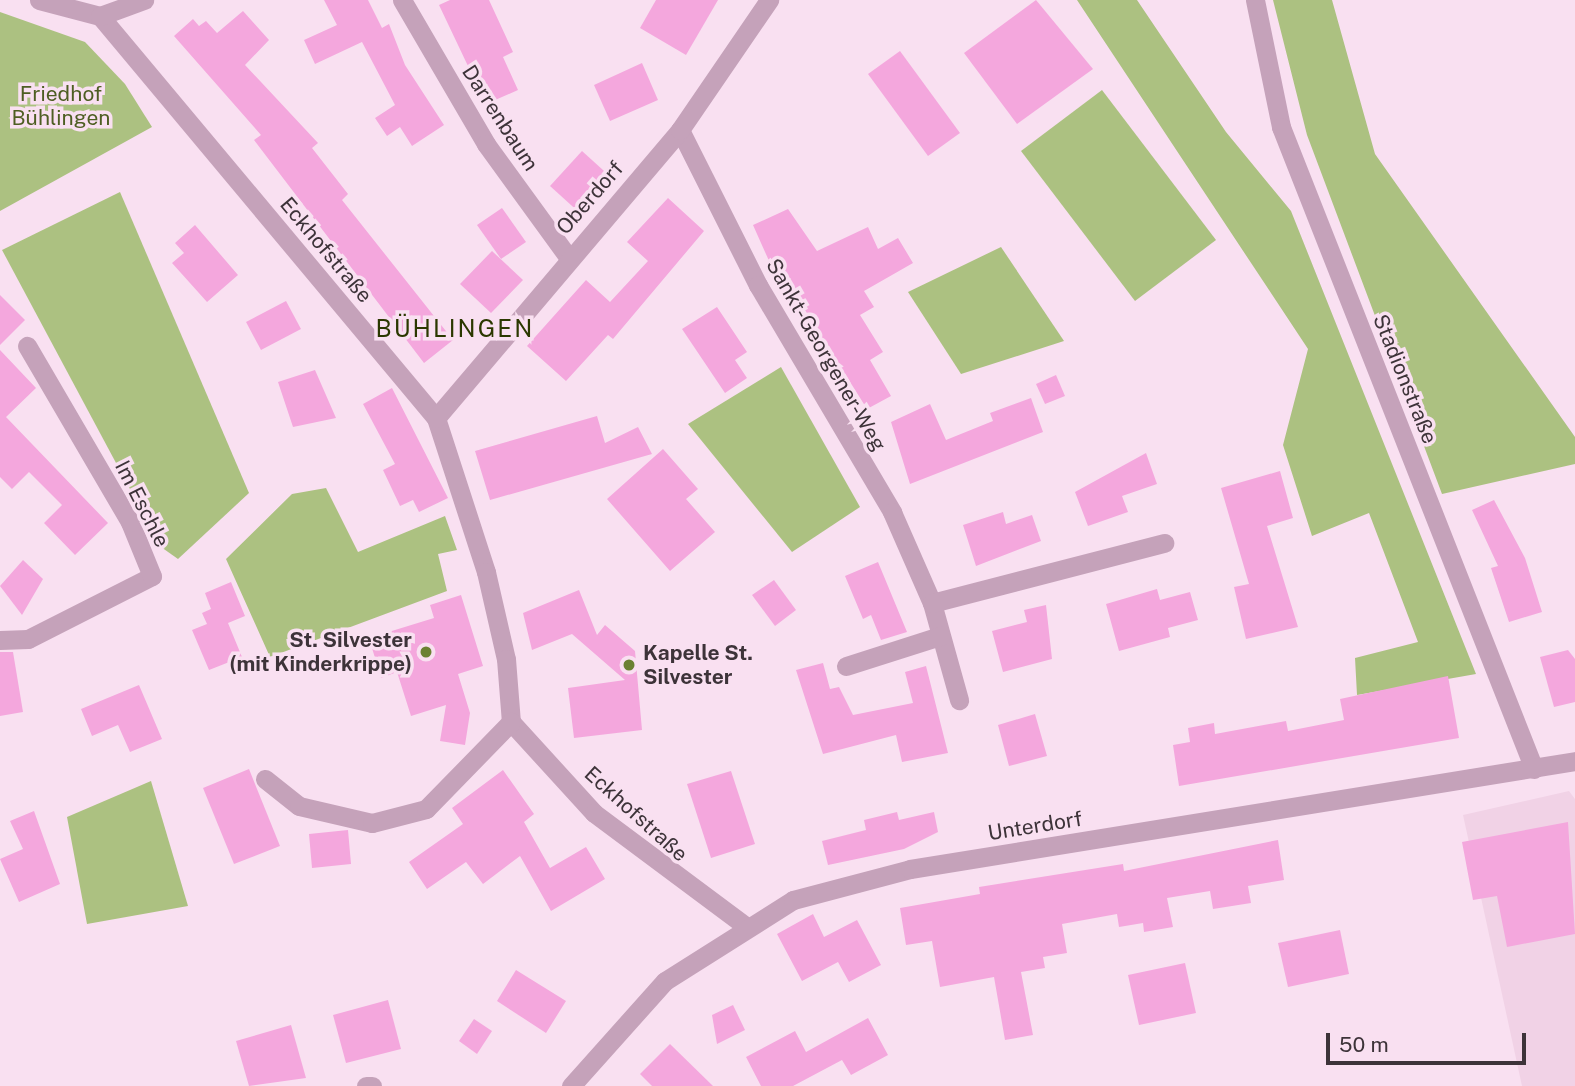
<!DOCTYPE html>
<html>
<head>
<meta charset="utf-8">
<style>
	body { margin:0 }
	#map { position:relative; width:1575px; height:1086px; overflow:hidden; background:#f9e0f1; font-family:"Public Sans",sans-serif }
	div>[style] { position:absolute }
	.built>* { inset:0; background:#f1d2e6 }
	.green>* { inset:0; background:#acc181 }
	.building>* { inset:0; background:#f4a7dd }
	.minor>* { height:19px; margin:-9.5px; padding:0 9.5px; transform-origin:9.5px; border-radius:9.5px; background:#c5a2ba }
	.tertiary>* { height:19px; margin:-9.5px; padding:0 9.5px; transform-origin:9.5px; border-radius:9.5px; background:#c5a2ba }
	.dots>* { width:19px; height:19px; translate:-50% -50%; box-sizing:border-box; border:4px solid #f9e0f1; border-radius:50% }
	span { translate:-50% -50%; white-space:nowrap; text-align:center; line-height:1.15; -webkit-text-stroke:7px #f9e0f1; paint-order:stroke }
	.park-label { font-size:21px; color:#4e5e23 }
	.street-label { font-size:21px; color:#3d3339 }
	.poi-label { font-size:21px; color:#3d3339; font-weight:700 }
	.right { translate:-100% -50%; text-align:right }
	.left { translate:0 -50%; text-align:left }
	.quarter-label { font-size:24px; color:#2b3800; letter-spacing:2px }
	.scale { position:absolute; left:1326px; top:1033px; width:200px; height:32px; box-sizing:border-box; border:4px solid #3d3339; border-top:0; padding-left:9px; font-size:21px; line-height:24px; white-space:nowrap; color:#3d3339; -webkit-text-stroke:5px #f9e0f1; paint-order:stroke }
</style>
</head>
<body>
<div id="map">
	<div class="built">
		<div style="clip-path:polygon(1569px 791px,1575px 799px,1575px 1086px,1522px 1086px,1463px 815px)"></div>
	</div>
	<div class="green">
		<div style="clip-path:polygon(1077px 0,1137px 0,1226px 132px,1291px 211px,1476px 674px,1357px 695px,1355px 658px,1418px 642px,1369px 513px,1312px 536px,1283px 445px,1308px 349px)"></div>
		<div style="clip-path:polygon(1273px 0,1332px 0,1375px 154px,1575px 437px,1575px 464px,1442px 494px,1307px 135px)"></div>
		<div style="clip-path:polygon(0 12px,85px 42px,125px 84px,152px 127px,0 211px)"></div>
		<div style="clip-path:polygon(1102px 90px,1216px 240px,1135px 301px,1021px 151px)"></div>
		<div style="clip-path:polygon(120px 192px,249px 493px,178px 559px,161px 547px,2px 250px)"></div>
		<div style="clip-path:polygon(1001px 247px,1064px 341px,961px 374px,908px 292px)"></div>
		<div style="clip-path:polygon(781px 367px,860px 507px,792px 552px,688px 424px)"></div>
		<div style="clip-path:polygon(326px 488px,358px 552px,445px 516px,457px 550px,438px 554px,447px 591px,270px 657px,226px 559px,292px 494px)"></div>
		<div style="clip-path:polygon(151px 781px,188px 906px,87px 924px,67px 817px)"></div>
	</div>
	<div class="building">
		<div style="clip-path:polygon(324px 0,368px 0,382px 28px,389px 24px,405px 65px,444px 125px,412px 146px,400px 127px,387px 136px,375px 118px,395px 105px,362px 42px,315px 64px,304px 40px,337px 25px)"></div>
		<div style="clip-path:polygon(450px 0,489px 0,513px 52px,503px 57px,518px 90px,486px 104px,439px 5px)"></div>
		<div style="clip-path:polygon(656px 0,718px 0,686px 55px,640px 28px)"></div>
		<div style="clip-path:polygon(1036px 0,1093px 69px,1017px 124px,964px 53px)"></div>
		<div style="clip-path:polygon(243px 11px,269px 40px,245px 65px,318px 143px,312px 148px,348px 194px,342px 200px,453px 340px,424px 363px,254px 140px,261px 135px,174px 36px,193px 19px,199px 26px,206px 21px,217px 33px)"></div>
		<div style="clip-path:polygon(900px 51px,960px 133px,928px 156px,868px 74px)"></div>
		<div style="clip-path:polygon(642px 63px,658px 100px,610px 121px,594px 85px)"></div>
		<div style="clip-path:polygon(582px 151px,614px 180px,582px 215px,550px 186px)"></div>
		<div style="clip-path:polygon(668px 198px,704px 231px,613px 339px,608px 335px,566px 381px,527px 346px,586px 280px,610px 302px,648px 261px,627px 242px)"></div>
		<div style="clip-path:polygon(502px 208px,526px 242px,501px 259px,477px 225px)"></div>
		<div style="clip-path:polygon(788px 209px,817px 251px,868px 227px,878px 249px,898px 238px,913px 263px,864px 291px,874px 307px,860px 315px,883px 352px,870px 360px,891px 396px,867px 409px,785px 278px,778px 281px,753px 225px)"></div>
		<div style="clip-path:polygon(195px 225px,238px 275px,207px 302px,172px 263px,184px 253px,175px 243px)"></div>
		<div style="clip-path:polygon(492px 251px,523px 280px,491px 313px,460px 284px)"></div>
		<div style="clip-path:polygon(0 295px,25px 320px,0 345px)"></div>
		<div style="clip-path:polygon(286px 301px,301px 329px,261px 350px,246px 322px)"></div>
		<div style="clip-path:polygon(717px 307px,747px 352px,735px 360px,747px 378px,725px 393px,682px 329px)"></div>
		<div style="clip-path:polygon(0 350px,36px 388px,6px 417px,108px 523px,75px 555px,44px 523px,62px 505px,29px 472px,12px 489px,0 477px)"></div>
		<div style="clip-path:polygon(315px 370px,336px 418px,293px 427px,278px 382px)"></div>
		<div style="clip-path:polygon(1056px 375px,1065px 396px,1045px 404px,1036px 384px)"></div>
		<div style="clip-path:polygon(392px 388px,448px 498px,419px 512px,413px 500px,400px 506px,383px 470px,395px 464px,363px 404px)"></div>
		<div style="clip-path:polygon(1031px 398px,1043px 432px,910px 484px,891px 422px,930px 404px,946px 440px,993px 421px,990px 413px)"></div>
		<div style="clip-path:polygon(597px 416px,605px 443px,638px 427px,652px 454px,490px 500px,475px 451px)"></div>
		<div style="clip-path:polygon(663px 449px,698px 489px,686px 499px,715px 532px,670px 571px,607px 499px)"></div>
		<div style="clip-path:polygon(1146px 453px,1157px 484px,1122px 496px,1128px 512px,1088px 526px,1075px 492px)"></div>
		<div style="clip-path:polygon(1280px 471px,1293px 518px,1267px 526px,1298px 627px,1246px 639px,1234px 587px,1249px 584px,1221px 488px)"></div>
		<div style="clip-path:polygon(1494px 500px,1525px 558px,1542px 612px,1509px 622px,1491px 568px,1498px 566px,1472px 510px)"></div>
		<div style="clip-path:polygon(1003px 512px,1006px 524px,1032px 515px,1041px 541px,976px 566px,963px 525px)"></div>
		<div style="clip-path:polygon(23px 560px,43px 579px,22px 615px,0 586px)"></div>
		<div style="clip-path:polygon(878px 562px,907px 632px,881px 640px,871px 615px,863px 619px,845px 576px)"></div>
		<div style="clip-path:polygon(774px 580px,796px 610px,775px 626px,752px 595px)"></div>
		<div style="clip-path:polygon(231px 582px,245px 616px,228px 623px,242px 657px,209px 670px,192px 630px,207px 624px,202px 613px,211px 609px,205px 593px)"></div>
		<div style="clip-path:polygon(1157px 589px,1160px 600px,1190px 592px,1198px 620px,1168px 628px,1170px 637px,1119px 651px,1106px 604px)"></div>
		<div style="clip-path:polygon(579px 590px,597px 635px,605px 625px,635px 651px,642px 730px,574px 738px,568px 688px,625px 680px,572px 634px,532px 650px,523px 613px)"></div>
		<div style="clip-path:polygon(461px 595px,483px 666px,458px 674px,470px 713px,465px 745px,440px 741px,446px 705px,411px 716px,397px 672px,381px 678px,369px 638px,434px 618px,430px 605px)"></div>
		<div style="clip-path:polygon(1046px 605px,1052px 659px,1003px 672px,992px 631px,1027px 622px,1024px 610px)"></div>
		<div style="clip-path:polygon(1568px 650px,1575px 659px,1575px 702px,1554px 707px,1540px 657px)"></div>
		<div style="clip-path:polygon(0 652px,13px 652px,23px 712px,0 716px)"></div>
		<div style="clip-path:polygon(823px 663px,830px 689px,839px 687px,853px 715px,913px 703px,905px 672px,926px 666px,948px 753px,902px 762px,896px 735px,823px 754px,796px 670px)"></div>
		<div style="clip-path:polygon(1448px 676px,1459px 738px,1179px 786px,1173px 745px,1190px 742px,1188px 728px,1214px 723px,1215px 734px,1286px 721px,1288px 731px,1344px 720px,1340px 699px)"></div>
		<div style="clip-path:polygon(139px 685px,162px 739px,130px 752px,118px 725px,92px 736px,81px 709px)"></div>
		<div style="clip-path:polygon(1035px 714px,1047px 756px,1009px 766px,998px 725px)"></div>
		<div style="clip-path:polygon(249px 769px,280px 846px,234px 864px,203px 788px)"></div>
		<div style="clip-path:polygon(503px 770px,534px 814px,524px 822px,550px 868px,586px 847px,605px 879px,551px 911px,520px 856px,483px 884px,466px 862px,427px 889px,409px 862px,463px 824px,452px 808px)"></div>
		<div style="clip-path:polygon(731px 771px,755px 844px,711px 858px,687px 784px)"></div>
		<div style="clip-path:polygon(34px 811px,60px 884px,19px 902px,0 859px,23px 849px,10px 821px)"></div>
		<div style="clip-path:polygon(897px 812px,899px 820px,934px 812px,938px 832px,904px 849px,828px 865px,822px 841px,866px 830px,864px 820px)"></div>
		<div style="clip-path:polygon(1568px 822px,1575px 934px,1507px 947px,1497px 896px,1473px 900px,1462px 842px)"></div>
		<div style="clip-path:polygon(348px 830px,351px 864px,312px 868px,309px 834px)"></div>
		<div style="clip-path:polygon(1278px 840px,1284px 880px,1248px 886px,1251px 903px,1213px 909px,1210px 891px,1167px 898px,1173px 927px,1144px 932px,1143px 923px,1119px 927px,1117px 914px,1062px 924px,1067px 953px,1043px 957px,1045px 968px,1021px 972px,1033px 1035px,1005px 1040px,994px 977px,940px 987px,932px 941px,906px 945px,900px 908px,980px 894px,979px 887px,1123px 864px,1124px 871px)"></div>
		<div style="clip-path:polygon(813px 914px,824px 937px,857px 920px,881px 965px,849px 982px,838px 962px,802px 981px,777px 934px)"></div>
		<div style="clip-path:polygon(1340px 930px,1349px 974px,1288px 987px,1278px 943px)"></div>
		<div style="clip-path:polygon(1185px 963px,1196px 1013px,1139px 1025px,1128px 975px)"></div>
		<div style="clip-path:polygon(516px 970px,566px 1001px,546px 1033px,497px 1001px)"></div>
		<div style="clip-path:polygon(388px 1000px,401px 1049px,346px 1063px,333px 1015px)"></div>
		<div style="clip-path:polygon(733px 1005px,745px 1030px,717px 1044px,712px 1015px)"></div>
		<div style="clip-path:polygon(868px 1018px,888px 1055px,851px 1075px,842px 1060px,793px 1086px,761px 1086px,746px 1057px,795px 1031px,806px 1052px)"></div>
		<div style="clip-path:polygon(474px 1019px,492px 1031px,477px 1054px,459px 1041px)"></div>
		<div style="clip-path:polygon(291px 1025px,306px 1078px,249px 1086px,236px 1041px)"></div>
		<div style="clip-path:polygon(670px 1044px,713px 1086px,652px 1086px,640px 1074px)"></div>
	</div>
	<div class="minor">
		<div style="left:39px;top:0;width:63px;rotate:14.7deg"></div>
		<div style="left:100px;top:16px;width:524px;rotate:50.11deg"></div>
		<div style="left:436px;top:418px;width:162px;rotate:72deg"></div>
		<div style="left:486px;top:572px;width:89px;rotate:77.1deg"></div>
		<div style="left:506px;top:659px;width:63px;rotate:85.5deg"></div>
		<div style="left:511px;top:722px;width:123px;rotate:47.6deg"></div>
		<div style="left:594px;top:813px;width:187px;rotate:36.7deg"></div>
		<div style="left:402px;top:0;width:167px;rotate:59.7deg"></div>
		<div style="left:486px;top:144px;width:140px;rotate:54deg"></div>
		<div style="left:100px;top:16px;width:47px;rotate:-20deg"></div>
		<div style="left:680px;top:130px;width:174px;rotate:63.3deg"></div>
		<div style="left:758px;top:285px;width:264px;rotate:59.4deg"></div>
		<div style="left:892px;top:512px;width:99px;rotate:66.3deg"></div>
		<div style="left:932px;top:603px;width:101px;rotate:74.4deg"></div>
		<div style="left:436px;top:418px;width:377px;rotate:-49.7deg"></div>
		<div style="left:680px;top:130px;width:158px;rotate:-55.6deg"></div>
		<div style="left:932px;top:603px;width:240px;rotate:-14.5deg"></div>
		<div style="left:0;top:640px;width:28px;rotate:-2deg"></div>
		<div style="left:28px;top:639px;width:139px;rotate:-26.9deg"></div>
		<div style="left:152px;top:576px;width:58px;rotate:-112.2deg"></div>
		<div style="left:130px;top:522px;width:204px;rotate:-120.3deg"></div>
		<div style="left:846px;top:666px;width:99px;rotate:-17.7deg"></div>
		<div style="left:265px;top:779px;width:43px;rotate:38.5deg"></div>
		<div style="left:299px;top:806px;width:75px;rotate:13.1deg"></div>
		<div style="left:372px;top:823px;width:56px;rotate:-14.5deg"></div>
		<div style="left:426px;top:809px;width:122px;rotate:-45.7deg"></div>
		<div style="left:366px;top:1086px;width:6px"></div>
	</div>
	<div class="tertiary">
		<div style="left:1255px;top:0;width:130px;rotate:78.4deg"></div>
		<div style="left:1281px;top:127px;width:690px;rotate:68.49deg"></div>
		<div style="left:571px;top:1086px;width:141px;rotate:-48.2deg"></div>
		<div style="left:665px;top:981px;width:151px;rotate:-32.3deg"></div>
		<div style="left:793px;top:900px;width:121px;rotate:-14.8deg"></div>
		<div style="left:910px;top:869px;width:674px;rotate:-9.22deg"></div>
	</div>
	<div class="dots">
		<div style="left:426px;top:652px;background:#6b8132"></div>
		<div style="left:629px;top:665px;background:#6b8132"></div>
	</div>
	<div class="park-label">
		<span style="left:61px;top:106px">Friedhof<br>Bühlingen</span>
	</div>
	<div class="street-label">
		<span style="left:500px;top:118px;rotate:57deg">Darrenbaum</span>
		<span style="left:590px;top:198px;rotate:-49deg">Oberdorf</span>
		<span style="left:326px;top:250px;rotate:50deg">Eckhofstraße</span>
		<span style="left:826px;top:355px;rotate:60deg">Sankt-Georgener-Weg</span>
		<span style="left:1405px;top:379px;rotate:68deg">Stadionstraße</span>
		<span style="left:142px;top:504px;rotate:63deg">Im Eschle</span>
		<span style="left:636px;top:814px;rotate:42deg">Eckhofstraße</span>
		<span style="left:1035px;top:826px;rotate:-9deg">Unterdorf</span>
	</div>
	<div class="poi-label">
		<span class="right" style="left:412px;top:652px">St. Silvester<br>(mit Kinderkrippe)</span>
		<span class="left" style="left:643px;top:665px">Kapelle St.<br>Silvester</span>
	</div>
	<div class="quarter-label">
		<span style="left:455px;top:329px">BÜHLINGEN</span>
	</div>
	<div class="scale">50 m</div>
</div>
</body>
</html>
